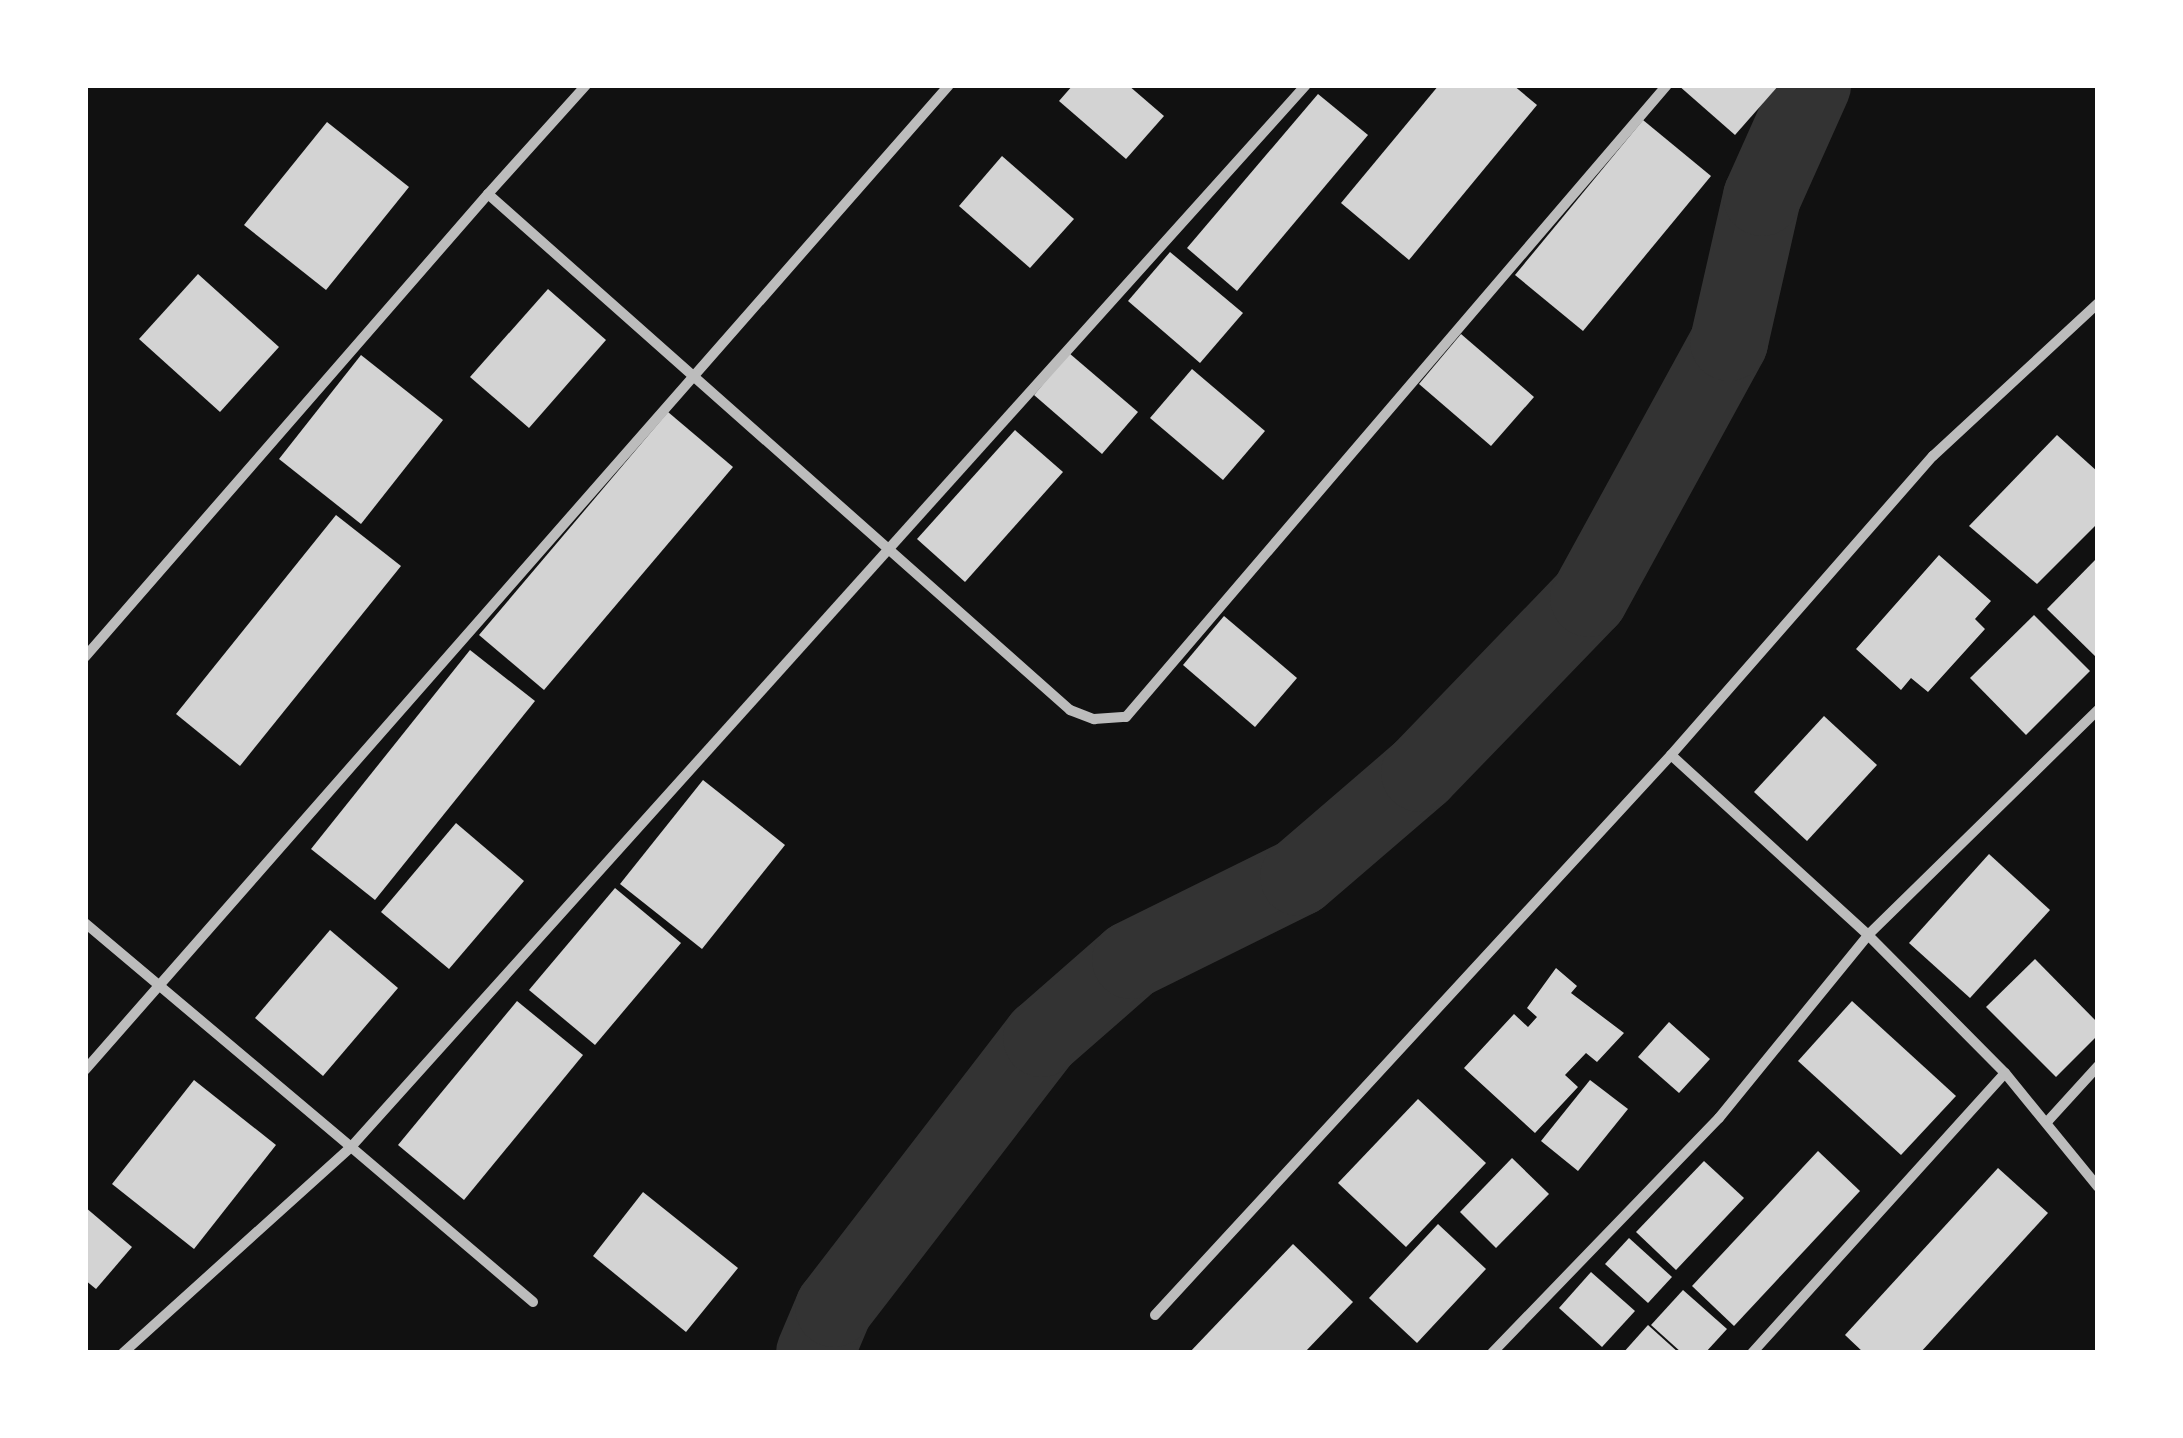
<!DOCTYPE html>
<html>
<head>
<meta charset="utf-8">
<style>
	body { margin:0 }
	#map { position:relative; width:2183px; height:1438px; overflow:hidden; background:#111; font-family:Signika,sans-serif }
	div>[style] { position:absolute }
	.river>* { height:78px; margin:-39px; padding:0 39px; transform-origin:39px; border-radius:39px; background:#333 }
	.building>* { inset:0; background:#d3d3d3 }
	.minor>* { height:10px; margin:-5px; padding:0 5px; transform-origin:5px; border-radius:5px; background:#bcbcbc }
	span { translate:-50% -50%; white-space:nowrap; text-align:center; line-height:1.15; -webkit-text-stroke:10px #fff; paint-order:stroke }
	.frame { position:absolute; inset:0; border:88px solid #fff; pointer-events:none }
</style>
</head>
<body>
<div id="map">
	<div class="river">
		<div style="left:815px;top:1353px;width:49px;rotate:-67.1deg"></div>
		<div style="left:834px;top:1308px;width:341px;rotate:-52.4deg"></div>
		<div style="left:1042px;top:1038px;width:118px;rotate:-41.2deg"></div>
		<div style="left:1131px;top:960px;width:187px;rotate:-26.3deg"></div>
		<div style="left:1299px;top:877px;width:160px;rotate:-40.7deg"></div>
		<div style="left:1420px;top:773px;width:243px;rotate:-46deg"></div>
		<div style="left:1589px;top:598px;width:292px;rotate:-61.3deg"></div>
		<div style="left:1729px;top:342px;width:149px;rotate:-77.2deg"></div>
		<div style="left:1762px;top:197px;width:123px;rotate:-65.9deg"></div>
	</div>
	<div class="building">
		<div style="clip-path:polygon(1073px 85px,1128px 85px,1164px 116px,1126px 159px,1059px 101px)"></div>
		<div style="clip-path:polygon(1439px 85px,1513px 85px,1537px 105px,1409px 260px,1341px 203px)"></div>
		<div style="clip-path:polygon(1678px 85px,1779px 85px,1735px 135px)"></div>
		<div style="clip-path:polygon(1318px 94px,1368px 135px,1237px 291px,1187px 248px)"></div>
		<div style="clip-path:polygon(1643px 120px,1711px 176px,1583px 331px,1515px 275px)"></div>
		<div style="clip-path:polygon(327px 122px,409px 187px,326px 290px,244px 225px)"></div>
		<div style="clip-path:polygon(1002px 156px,1074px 219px,1030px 268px,959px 206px)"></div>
		<div style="clip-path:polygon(1170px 252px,1243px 313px,1200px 363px,1128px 301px)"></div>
		<div style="clip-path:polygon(198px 274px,279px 347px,220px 412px,139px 339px)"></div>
		<div style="clip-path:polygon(548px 289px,606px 340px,529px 428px,470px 377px)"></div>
		<div style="clip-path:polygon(1461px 334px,1534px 397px,1491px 446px,1419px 384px)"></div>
		<div style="clip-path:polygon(1069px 353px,1138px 412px,1102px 454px,1034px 395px)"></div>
		<div style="clip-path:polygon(361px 355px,443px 420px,361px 524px,279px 459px)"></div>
		<div style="clip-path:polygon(1192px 369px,1265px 431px,1223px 480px,1150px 418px)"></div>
		<div style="clip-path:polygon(668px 412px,733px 467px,544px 690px,479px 635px)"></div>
		<div style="clip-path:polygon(1015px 430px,1063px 472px,965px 582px,917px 539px)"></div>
		<div style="clip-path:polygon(2057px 435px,2098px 472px,2098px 523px,2037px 584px,1969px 526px)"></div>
		<div style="clip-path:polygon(336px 515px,401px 566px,240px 766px,176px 714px)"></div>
		<div style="clip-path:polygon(1939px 555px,1991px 601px,1975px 619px,1985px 629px,1928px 692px,1911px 678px,1901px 690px,1856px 649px)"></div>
		<div style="clip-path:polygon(2098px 557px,2098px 659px,2047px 609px)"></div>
		<div style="clip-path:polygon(2034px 615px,2090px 671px,2026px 735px,1970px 678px)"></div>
		<div style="clip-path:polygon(1224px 616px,1297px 678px,1255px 727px,1183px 665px)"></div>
		<div style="clip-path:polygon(470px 650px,535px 701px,375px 900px,311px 849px)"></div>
		<div style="clip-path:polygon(1824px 716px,1877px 765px,1807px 841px,1754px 792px)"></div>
		<div style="clip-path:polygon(703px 780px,785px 845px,702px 949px,620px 884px)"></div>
		<div style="clip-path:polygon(456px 823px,524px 881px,449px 969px,381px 912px)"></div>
		<div style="clip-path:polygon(1989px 854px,2050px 910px,1970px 998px,1909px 943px)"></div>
		<div style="clip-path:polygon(615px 888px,681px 943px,595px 1045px,529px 990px)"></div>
		<div style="clip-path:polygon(330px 930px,398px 988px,323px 1076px,255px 1018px)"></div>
		<div style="clip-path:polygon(2035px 959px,2098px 1023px,2098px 1035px,2056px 1077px,1986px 1007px)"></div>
		<div style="clip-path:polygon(1556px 968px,1577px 986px,1571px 993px,1624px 1033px,1597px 1062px,1586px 1053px,1565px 1075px,1578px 1087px,1535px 1133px,1464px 1068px,1514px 1014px,1528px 1027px,1537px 1017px,1527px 1008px)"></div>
		<div style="clip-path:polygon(517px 1001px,583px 1055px,464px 1200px,398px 1145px)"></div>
		<div style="clip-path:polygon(1852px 1001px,1956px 1096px,1901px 1155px,1798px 1061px)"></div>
		<div style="clip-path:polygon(1669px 1022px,1710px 1059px,1679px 1093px,1638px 1057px)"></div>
		<div style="clip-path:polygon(194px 1080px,276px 1145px,194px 1249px,112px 1184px)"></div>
		<div style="clip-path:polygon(1590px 1080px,1628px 1109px,1578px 1171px,1541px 1141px)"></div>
		<div style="clip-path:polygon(1418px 1099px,1486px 1163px,1406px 1247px,1338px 1183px)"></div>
		<div style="clip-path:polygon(1818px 1151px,1860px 1191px,1734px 1326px,1692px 1286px)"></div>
		<div style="clip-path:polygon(1512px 1158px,1549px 1194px,1496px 1248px,1460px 1212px)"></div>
		<div style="clip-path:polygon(1704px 1161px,1744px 1198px,1676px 1270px,1636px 1232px)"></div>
		<div style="clip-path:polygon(1998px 1168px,2048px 1213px,1920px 1353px,1864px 1353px,1845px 1335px)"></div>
		<div style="clip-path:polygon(643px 1192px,738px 1268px,686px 1332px,593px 1256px)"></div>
		<div style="clip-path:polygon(85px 1207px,132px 1247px,96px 1289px,85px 1280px)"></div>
		<div style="clip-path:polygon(1438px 1224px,1486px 1269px,1417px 1343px,1369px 1298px)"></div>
		<div style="clip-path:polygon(1629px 1238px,1672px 1277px,1648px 1303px,1605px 1264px)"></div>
		<div style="clip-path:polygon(1293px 1244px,1353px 1302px,1304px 1353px,1189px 1353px)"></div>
		<div style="clip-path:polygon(1591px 1272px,1635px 1311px,1602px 1347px,1559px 1308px)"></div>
		<div style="clip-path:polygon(1683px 1290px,1727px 1329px,1705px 1353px,1682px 1353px,1651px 1325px)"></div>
		<div style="clip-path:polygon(1648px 1325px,1679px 1353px,1623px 1353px)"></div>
	</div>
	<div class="minor">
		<div style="left:488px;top:194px;width:147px;rotate:-48deg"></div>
		<div style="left:85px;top:657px;width:614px;rotate:-48.96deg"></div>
		<div style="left:488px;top:194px;width:778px;rotate:41.56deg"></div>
		<div style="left:1070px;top:710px;width:26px;rotate:21deg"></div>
		<div style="left:1094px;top:719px;width:32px;rotate:-4deg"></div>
		<div style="left:1126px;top:717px;width:832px;rotate:-49.44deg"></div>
		<div style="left:1671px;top:755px;width:267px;rotate:42.4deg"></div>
		<div style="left:1868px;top:935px;width:194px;rotate:45.2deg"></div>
		<div style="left:2005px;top:1073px;width:147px;rotate:50.8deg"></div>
		<div style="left:85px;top:923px;width:348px;rotate:40.1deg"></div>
		<div style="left:351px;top:1147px;width:1428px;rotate:-48.04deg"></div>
		<div style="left:85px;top:1070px;width:1310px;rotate:-48.74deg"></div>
		<div style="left:2047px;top:1122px;width:76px;rotate:-47.7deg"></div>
		<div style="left:1155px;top:1315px;width:761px;rotate:-47.34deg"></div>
		<div style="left:1671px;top:755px;width:398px;rotate:-48.8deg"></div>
		<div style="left:1933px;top:456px;width:225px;rotate:-42.8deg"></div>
		<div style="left:123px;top:1353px;width:307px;rotate:-42.1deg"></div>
		<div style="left:351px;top:1147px;width:239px;rotate:40.4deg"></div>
		<div style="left:1492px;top:1353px;width:327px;rotate:-46deg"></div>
		<div style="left:1719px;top:1118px;width:236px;rotate:-50.8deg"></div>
		<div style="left:1868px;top:935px;width:322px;rotate:-44.4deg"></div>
		<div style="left:1752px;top:1353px;width:377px;rotate:-47.9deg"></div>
	</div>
	<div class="frame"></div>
</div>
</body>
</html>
